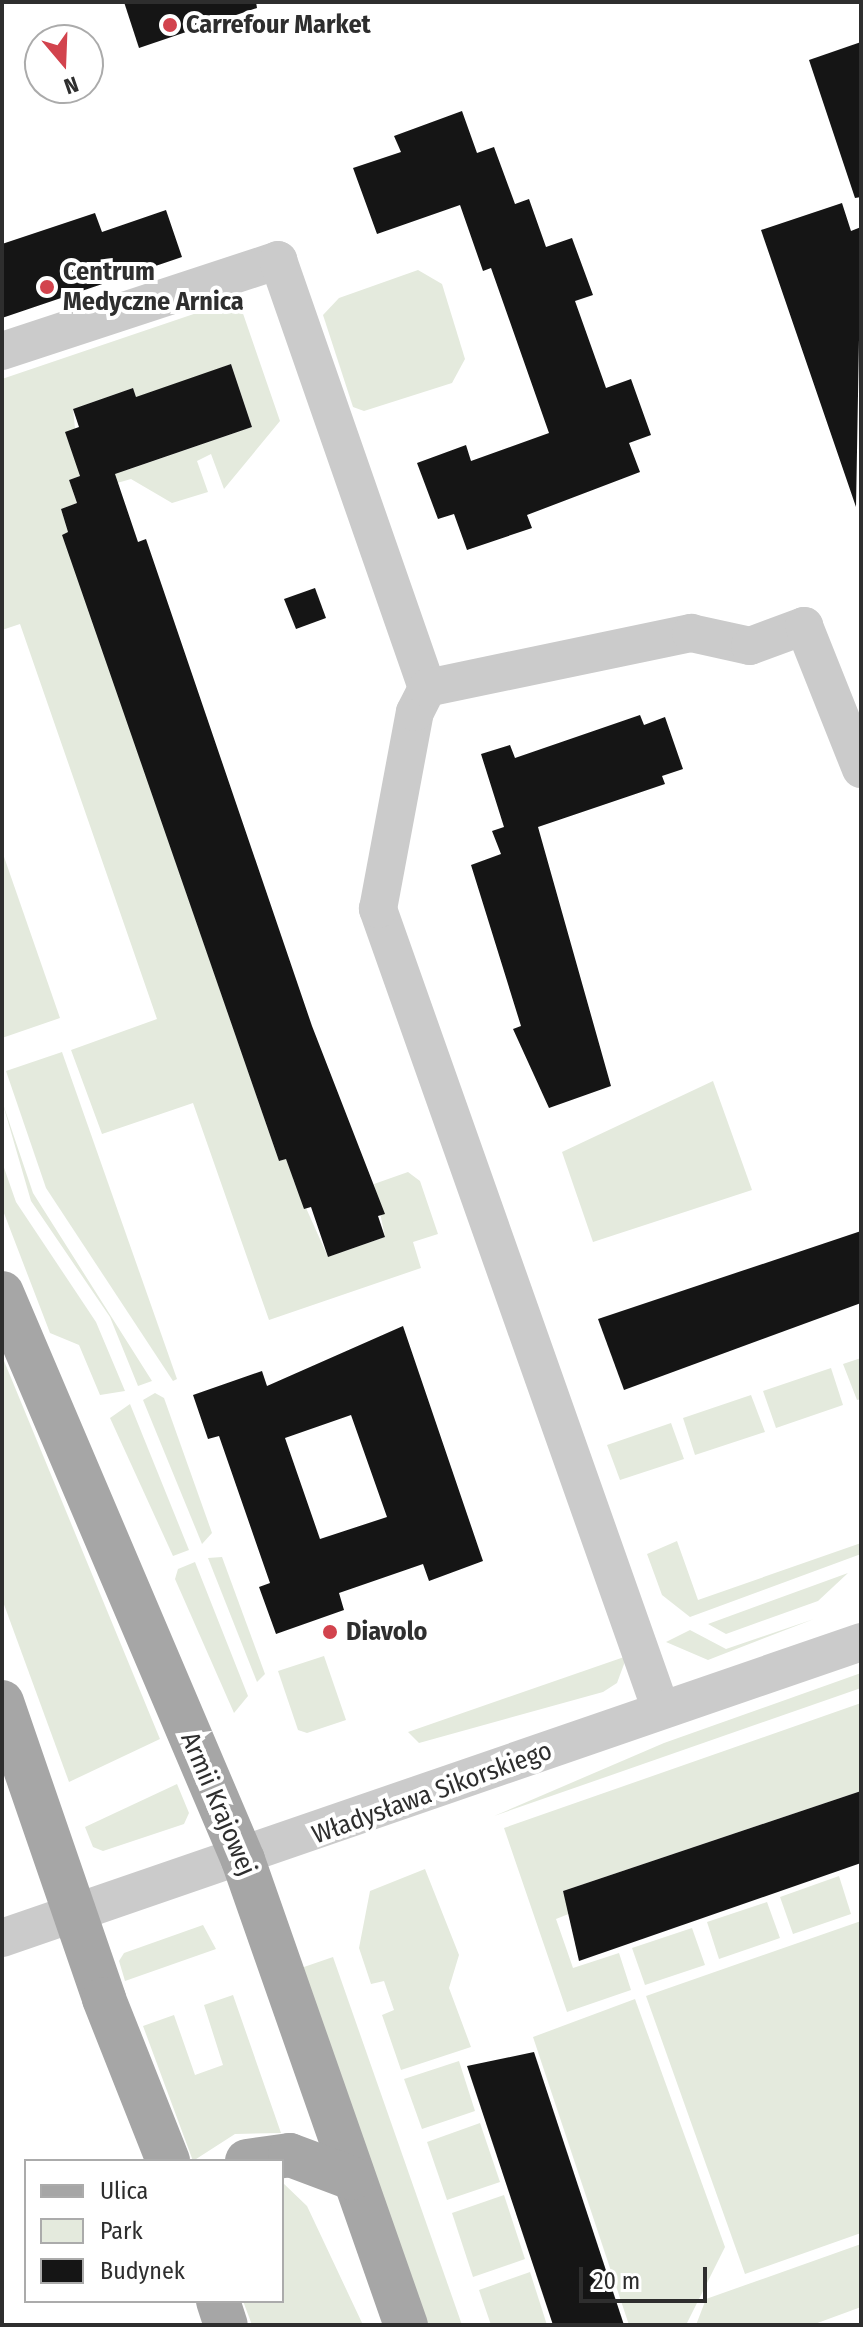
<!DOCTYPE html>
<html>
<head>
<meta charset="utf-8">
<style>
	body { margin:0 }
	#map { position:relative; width:863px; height:2327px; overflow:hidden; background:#fff; font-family:"Fira Sans Condensed",sans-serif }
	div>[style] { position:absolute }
	.green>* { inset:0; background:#e4eadd }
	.building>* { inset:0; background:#151515 }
	.minor>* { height:38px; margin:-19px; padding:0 19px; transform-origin:19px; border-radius:19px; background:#cbcbcb }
	.primary>* { height:44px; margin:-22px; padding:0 22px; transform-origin:22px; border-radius:22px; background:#a6a6a6 }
	.dots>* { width:22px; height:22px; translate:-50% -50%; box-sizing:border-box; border:4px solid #fff; border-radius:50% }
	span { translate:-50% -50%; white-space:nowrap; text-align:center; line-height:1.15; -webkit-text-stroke:8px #fff; paint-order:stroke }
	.poi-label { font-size:26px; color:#2e2e2e; font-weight:700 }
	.left { translate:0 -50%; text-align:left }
	.street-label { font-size:26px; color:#2e2e2e }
	.frame { position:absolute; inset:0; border:4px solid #2e2e2e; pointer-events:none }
	.legend { position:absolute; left:24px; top:2159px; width:260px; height:144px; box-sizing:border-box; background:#fff; border:2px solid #ababab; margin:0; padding:10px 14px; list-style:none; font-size:24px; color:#2e2e2e }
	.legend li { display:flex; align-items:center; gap:16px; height:40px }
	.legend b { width:40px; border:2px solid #ababab }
	.north { position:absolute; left:24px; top:24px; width:80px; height:80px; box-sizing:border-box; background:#fff; border:2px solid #ababab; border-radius:50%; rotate:161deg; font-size:22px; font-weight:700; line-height:32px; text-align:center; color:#2e2e2e }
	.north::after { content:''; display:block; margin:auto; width:28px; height:36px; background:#d2434d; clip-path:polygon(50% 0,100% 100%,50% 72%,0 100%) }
	.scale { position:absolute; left:579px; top:2267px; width:128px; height:36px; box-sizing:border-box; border:4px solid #2e2e2e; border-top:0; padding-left:10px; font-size:24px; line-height:28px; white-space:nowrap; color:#2e2e2e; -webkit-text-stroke:6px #fff; paint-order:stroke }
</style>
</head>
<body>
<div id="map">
	<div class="green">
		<div style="clip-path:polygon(418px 270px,442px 284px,465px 359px,452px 383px,364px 411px,353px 407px,323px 315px,339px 298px)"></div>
		<div style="clip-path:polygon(238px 299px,280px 421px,224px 489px,211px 454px,197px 461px,208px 492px,172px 503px,131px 479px,117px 483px,112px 468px,127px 470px,252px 427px,231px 364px,138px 403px,133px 388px,73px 409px,80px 476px,69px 480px,77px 503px,61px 509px,68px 532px,63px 535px,279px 1161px,293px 1156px,293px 1179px,328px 1257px,385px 1237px,374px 1184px,408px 1172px,420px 1181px,438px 1234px,413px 1242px,421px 1268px,269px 1320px,193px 1103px,102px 1134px,71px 1050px,157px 1019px,20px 624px,2px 630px,2px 379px)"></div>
		<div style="clip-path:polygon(2px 851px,60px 1018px,2px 1038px)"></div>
		<div style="clip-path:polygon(62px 1052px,177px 1379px,173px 1381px,46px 1188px,6px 1071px)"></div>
		<div style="clip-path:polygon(713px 1081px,752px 1190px,593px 1242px,562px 1152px)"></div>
		<div style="clip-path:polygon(2px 1101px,33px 1193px,152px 1381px,138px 1386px,110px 1317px,31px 1201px)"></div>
		<div style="clip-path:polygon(2px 1162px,16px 1202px,96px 1322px,125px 1391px,100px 1395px,79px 1345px,50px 1333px,2px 1208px)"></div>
		<div style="clip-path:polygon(2px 1356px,160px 1739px,69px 1782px,2px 1599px)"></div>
		<div style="clip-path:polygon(861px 1358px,861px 1399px,857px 1400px,843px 1364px)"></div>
		<div style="clip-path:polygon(831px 1368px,843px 1405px,776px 1428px,763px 1391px)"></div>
		<div style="clip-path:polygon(155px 1393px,164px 1398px,212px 1533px,202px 1544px,143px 1400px)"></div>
		<div style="clip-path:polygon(751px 1395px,765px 1432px,695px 1455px,683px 1418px)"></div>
		<div style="clip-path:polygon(130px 1404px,189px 1550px,173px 1556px,110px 1418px)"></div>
		<div style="clip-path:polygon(671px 1423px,684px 1459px,620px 1480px,607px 1445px)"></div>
		<div style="clip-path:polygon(677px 1541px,698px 1600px,861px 1543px,861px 1554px,690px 1617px,662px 1595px,647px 1554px)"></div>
		<div style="clip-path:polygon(222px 1557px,265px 1674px,257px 1682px,208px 1558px)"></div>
		<div style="clip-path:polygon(195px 1562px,248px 1696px,234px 1713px,175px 1579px,178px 1569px)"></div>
		<div style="clip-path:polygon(848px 1573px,818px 1601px,726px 1634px,708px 1624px)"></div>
		<div style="clip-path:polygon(814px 1619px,708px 1660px,666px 1642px,690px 1630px,726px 1649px)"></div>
		<div style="clip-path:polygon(324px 1656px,346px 1720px,307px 1733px,298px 1730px,278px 1671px)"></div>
		<div style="clip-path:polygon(627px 1656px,617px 1683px,603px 1692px,419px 1743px,408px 1732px)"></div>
		<div style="clip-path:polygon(861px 1673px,861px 1688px,494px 1816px,664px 1743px)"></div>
		<div style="clip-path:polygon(861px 1703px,861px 1791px,563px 1891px,571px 1913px,556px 1919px,573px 1968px,619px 1953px,631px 1990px,567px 2012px,504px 1828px)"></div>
		<div style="clip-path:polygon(177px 1784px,189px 1813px,184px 1824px,103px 1851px,93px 1847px,85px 1827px)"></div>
		<div style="clip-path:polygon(425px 1869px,459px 1955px,449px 1988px,471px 2047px,401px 2070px,382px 2015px,394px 2010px,384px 1981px,371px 1984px,359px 1948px,370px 1891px)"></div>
		<div style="clip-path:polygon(839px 1876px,851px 1914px,793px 1934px,780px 1897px)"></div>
		<div style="clip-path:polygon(767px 1902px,780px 1938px,719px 1959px,707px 1922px)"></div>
		<div style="clip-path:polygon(861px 1921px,861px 2233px,745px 2274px,646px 1996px)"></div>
		<div style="clip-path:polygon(203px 1925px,216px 1949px,125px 1981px,119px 1961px,124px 1953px)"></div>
		<div style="clip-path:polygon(692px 1928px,705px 1965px,645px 1985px,632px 1948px)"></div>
		<div style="clip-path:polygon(333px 1957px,462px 2325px,425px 2325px,301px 1968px)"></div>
		<div style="clip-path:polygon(233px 1995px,281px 2133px,235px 2134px,193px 2161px,143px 2026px,174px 2015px,195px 2075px,223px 2065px,204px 2005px)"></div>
		<div style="clip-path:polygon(635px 1999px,725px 2247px,686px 2325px,629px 2325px,533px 2037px)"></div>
		<div style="clip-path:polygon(459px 2061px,475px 2111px,422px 2129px,404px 2079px)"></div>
		<div style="clip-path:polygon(480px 2123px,500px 2182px,447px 2200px,427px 2142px)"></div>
		<div style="clip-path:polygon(282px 2182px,307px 2206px,363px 2325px,252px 2325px,243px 2301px,282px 2301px)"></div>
		<div style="clip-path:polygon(504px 2195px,525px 2259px,473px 2277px,452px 2213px)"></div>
		<div style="clip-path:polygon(861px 2244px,861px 2307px,812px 2325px,696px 2325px,706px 2299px)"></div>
		<div style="clip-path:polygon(530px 2272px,547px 2325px,491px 2325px,479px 2290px)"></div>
	</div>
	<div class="building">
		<div style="clip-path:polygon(124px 2px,256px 2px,257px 8px,139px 48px)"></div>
		<div style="clip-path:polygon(861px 42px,861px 197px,855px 198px,809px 60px)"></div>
		<div style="clip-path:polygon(462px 111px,477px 153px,494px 147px,515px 204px,529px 199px,546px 247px,572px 238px,593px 295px,575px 301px,606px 388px,631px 379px,651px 435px,629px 443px,640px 472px,527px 515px,532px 528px,467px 550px,454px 514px,438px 519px,417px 463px,466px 445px,471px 461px,549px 433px,491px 268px,483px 271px,460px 205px,377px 234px,353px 168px,401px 152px,394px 136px)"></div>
		<div style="clip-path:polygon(842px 203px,851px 231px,861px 227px,856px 507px,761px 230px)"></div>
		<div style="clip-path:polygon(166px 210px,182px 257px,2px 318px,2px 244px,95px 213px,102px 232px)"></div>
		<div style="clip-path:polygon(231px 364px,252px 427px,115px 474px,138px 542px,146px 539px,312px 1026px,385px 1214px,378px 1216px,385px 1237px,328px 1257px,311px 1207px,304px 1209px,286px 1159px,279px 1161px,62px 535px,68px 532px,61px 509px,77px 503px,69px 480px,80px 476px,65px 432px,79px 427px,73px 409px,133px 388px,136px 397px)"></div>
		<div style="clip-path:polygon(315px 588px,326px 618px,296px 629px,284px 599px)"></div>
		<div style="clip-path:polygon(640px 715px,644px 725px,665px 717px,683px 769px,662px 776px,665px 784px,538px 827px,611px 1086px,549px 1108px,513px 1029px,521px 1026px,471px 865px,501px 854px,492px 831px,504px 827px,481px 754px,510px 745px,515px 758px)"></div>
		<div style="clip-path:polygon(861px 1231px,861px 1303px,624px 1390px,598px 1319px)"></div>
		<div style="clip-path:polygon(evenodd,403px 1326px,483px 1561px,429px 1581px,423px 1564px,339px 1593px,344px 1610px,276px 1634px,259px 1587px,270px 1583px,219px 1436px,208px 1439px,193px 1395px,262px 1371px,267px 1386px,403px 1326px,351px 1415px,387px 1517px,320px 1539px,285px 1438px,351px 1415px)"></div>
		<div style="clip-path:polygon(861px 1791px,861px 1863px,579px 1961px,563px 1891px)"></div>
		<div style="clip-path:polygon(534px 2052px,624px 2325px,553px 2325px,467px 2066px)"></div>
	</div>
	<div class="minor">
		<div style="left:2px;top:351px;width:291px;rotate:-18.2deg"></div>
		<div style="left:278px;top:260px;width:453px;rotate:70.8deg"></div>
		<div style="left:661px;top:1710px;width:850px;rotate:-109.46deg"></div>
		<div style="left:378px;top:909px;width:200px;rotate:-79.4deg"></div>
		<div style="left:415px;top:712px;width:27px;rotate:-63deg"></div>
		<div style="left:427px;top:688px;width:270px;rotate:-11.8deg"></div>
		<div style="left:691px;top:633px;width:60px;rotate:12.4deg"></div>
		<div style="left:750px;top:646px;width:58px;rotate:-20.3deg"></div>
		<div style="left:804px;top:626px;width:154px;rotate:68.3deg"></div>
		<div style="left:2px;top:1938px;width:909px;rotate:-19.01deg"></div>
	</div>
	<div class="primary">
		<div style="left:2px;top:1293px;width:616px;rotate:66.97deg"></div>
		<div style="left:243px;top:1860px;width:493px;rotate:70.7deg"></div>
		<div style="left:2px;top:1702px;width:314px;rotate:71deg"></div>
		<div style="left:104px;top:1999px;width:174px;rotate:68.4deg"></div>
		<div style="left:247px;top:2161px;width:43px;rotate:-7.9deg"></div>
		<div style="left:290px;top:2155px;width:66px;rotate:20.4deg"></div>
		<div style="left:218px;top:2301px;width:25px;rotate:72deg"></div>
	</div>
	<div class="dots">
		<div style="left:170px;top:25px;background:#d2434d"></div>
		<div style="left:47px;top:287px;background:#d2434d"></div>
		<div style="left:330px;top:1632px;background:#d2434d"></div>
	</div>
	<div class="poi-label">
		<span class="left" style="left:186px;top:25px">Carrefour Market</span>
		<span class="left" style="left:63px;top:287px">Centrum<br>Medyczne Arnica</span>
		<span class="left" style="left:346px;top:1632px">Diavolo</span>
	</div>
	<div class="street-label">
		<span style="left:432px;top:1793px;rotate:-20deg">Władysława Sikorskiego</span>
		<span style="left:218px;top:1804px;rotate:67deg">Armii Krajowej</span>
	</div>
	<div class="frame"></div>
	<ul class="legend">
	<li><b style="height:10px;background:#a6a6a6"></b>Ulica</li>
	<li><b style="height:22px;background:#e4eadd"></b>Park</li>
	<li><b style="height:22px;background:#151515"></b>Budynek</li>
	</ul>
	<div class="north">N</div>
	<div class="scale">20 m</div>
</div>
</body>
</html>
